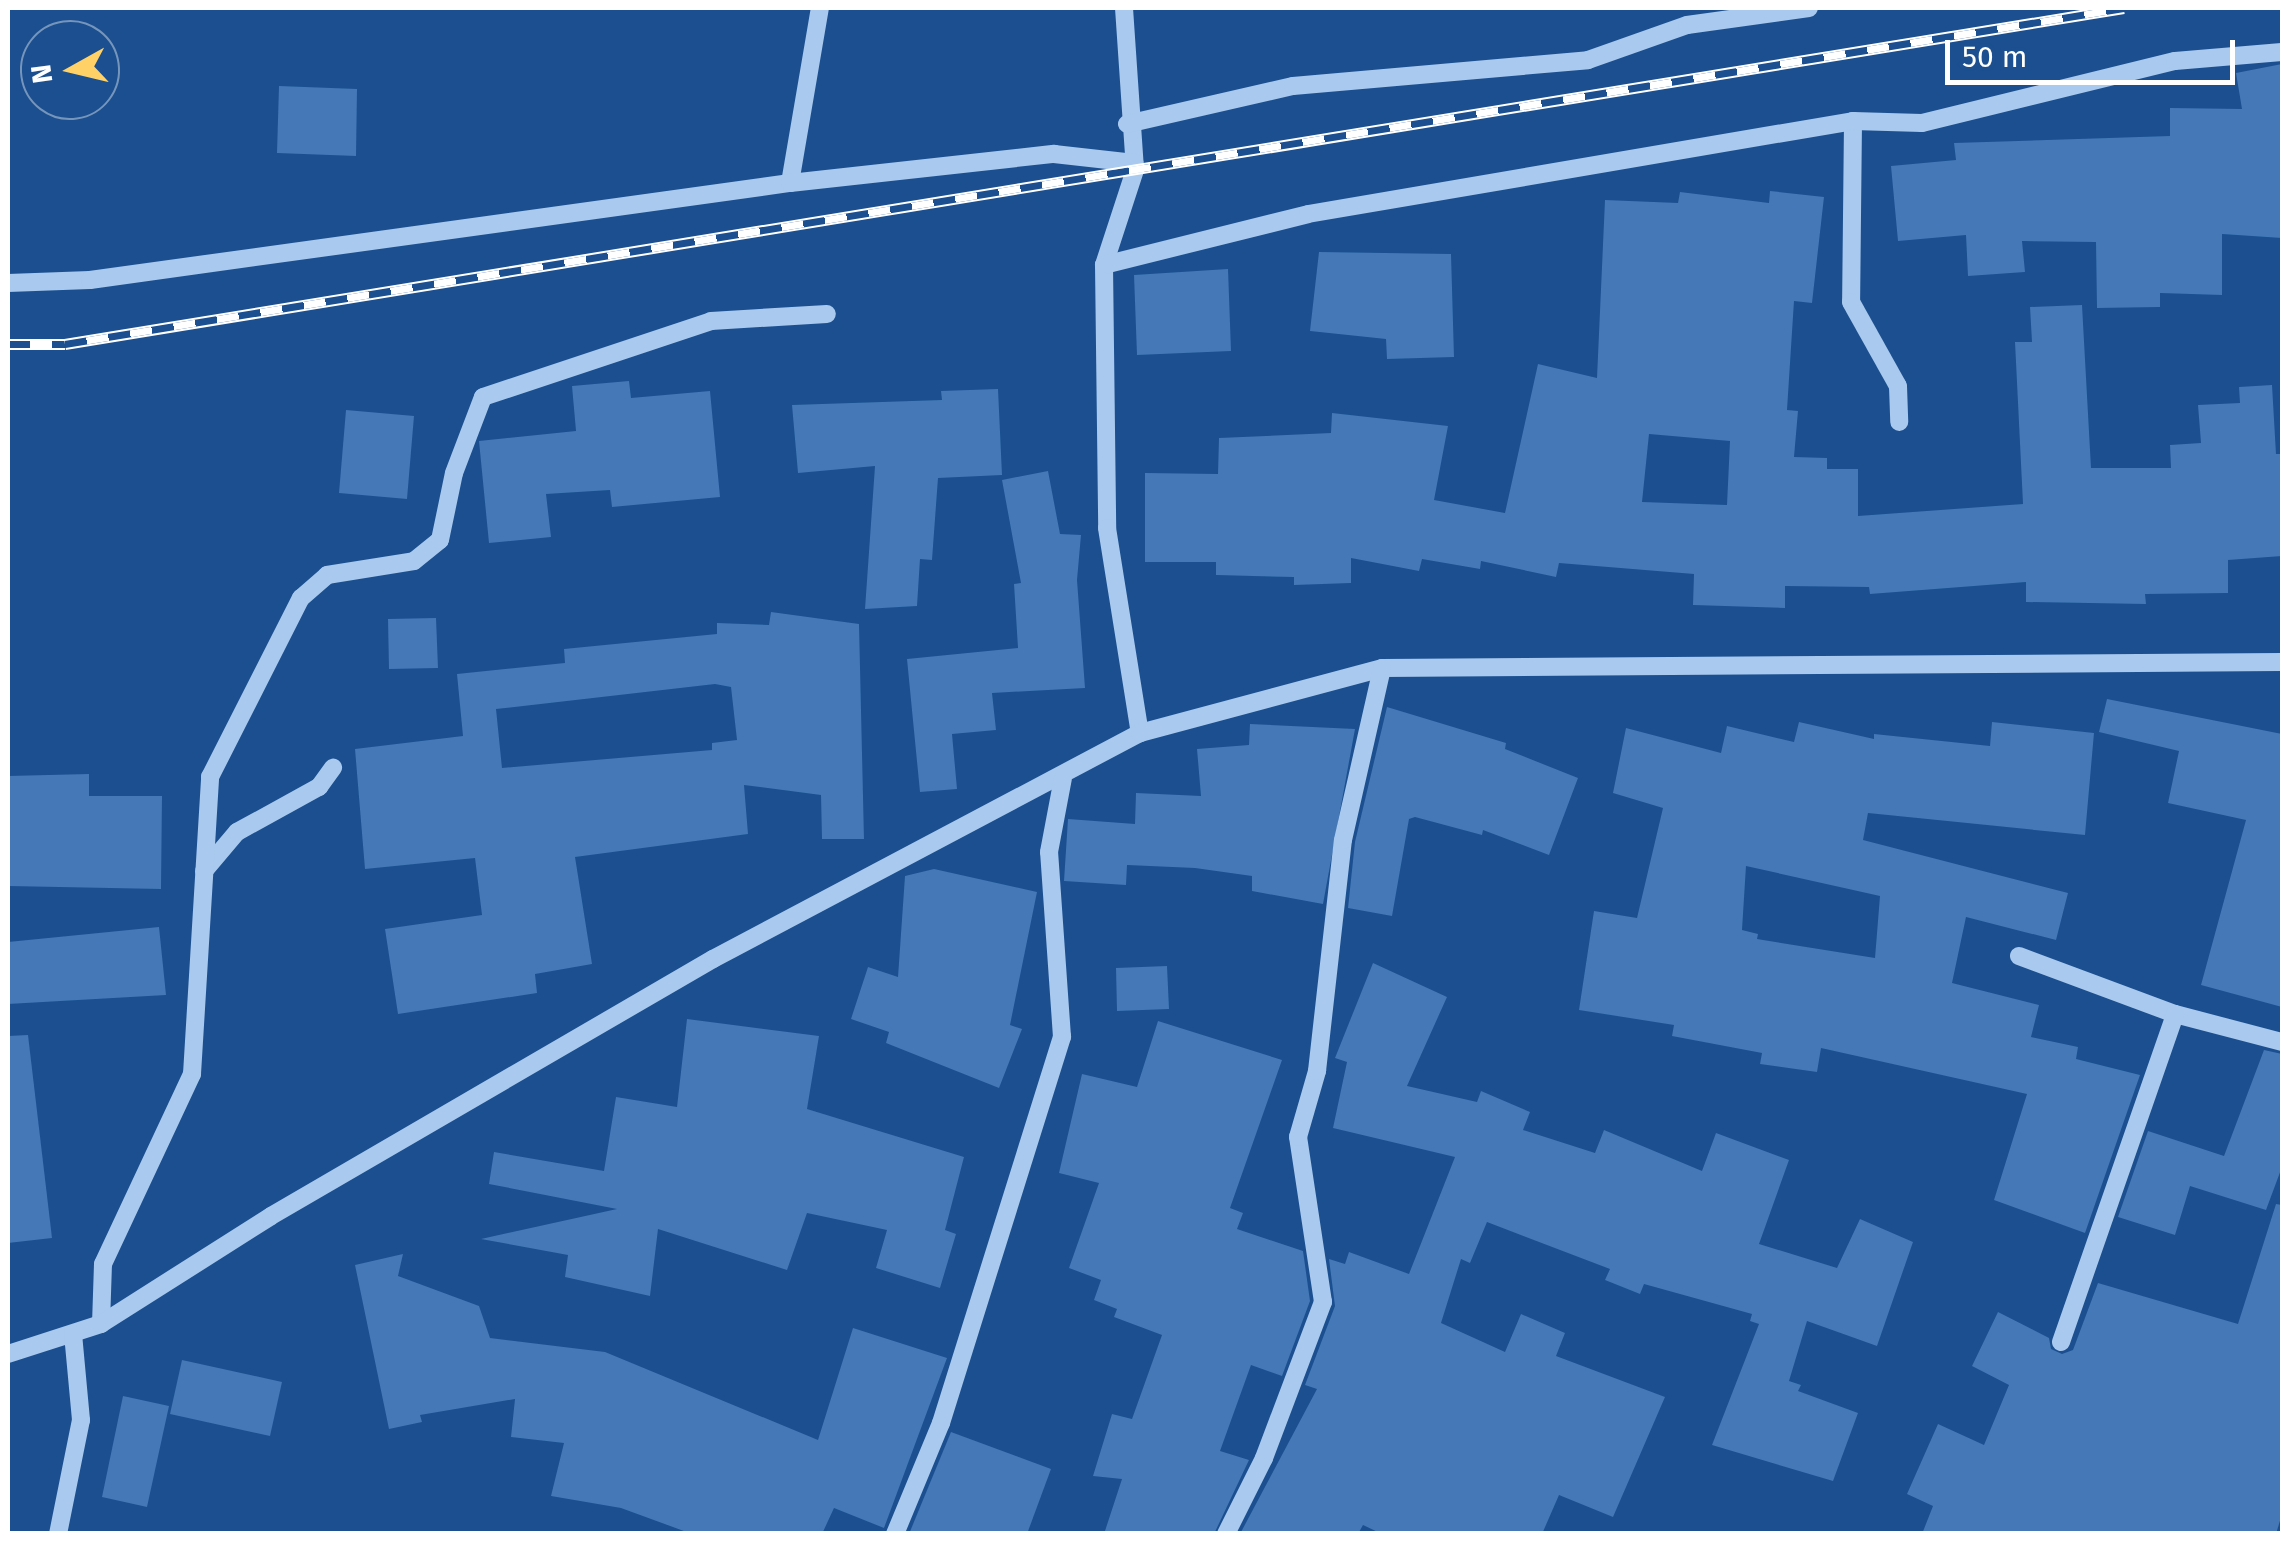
<!DOCTYPE html>
<html>
<head>
<meta charset="utf-8">
<style>
	body { margin:0 }
	#map { position:relative; width:2290px; height:1541px; overflow:hidden; background:#1b4f8f; font-family:"Fira Sans",sans-serif }
	div>[style] { position:absolute }
	.building>* { inset:0; background:#4478b7 }
	.minor>* { height:18px; margin:-9px; padding:0 9px; transform-origin:9px; border-radius:9px; background:#a9c9ee }
	.rail>* { height:11px; margin-top:-5.5px; transform-origin:0; background:repeating-linear-gradient(90deg,#1b4f8f 0 22px,#fff 0 44px); box-sizing:border-box; border-block:2px solid #fff }
	span { translate:-50% -50%; white-space:nowrap; text-align:center; line-height:1.15; -webkit-text-stroke:8px #1b4f8f; paint-order:stroke }
	.frame { position:absolute; inset:0; border:10px solid #fff; pointer-events:none }
	.north { position:absolute; left:20px; top:20px; width:100px; height:100px; box-sizing:border-box; background:#1b4f8f; border:2px solid #7695bc; border-radius:50%; rotate:262deg; font-size:28px; font-weight:700; line-height:40px; text-align:center; color:#fff }
	.north::after { content:''; display:block; margin:auto; width:35px; height:45px; background:#ffd166; clip-path:polygon(50% 0,100% 100%,50% 72%,0 100%) }
	.scale { position:absolute; left:1945px; top:40px; width:290px; height:45px; box-sizing:border-box; border:5px solid #fff; border-top:0; padding-left:12px; font-size:30px; line-height:35px; white-space:nowrap; color:#fff; -webkit-text-stroke:8px #1b4f8f; paint-order:stroke }
</style>
</head>
<body>
<div id="map">
	<div class="building">
		<div style="clip-path:polygon(2282px 64px,2282px 238px,2222px 234px,2222px 295px,2160px 293px,2160px 307px,2097px 308px,2096px 242px,2022px 241px,2025px 272px,1968px 276px,1966px 235px,1898px 241px,1891px 166px,1956px 160px,1954px 143px,2170px 136px,2170px 108px,2242px 109px,2236px 73px)"></div>
		<div style="clip-path:polygon(279px 86px,357px 89px,356px 156px,277px 153px)"></div>
		<div style="clip-path:polygon(evenodd,1770px 191px,1824px 197px,1812px 303px,1794px 301px,1787px 410px,1798px 411px,1794px 457px,1827px 458px,1827px 469px,1858px 469px,1858px 516px,2023px 504px,2015px 342px,2032px 342px,2030px 307px,2082px 305px,2091px 468px,2171px 468px,2170px 445px,2201px 443px,2198px 405px,2240px 403px,2239px 387px,2272px 385px,2276px 454px,2282px 454px,2282px 556px,2228px 560px,2228px 593px,2145px 594px,2146px 604px,2026px 602px,2026px 582px,1870px 594px,1869px 587px,1785px 586px,1785px 608px,1693px 605px,1694px 574px,1559px 563px,1556px 577px,1481px 561px,1480px 569px,1422px 559px,1419px 571px,1351px 558px,1351px 583px,1294px 585px,1294px 577px,1216px 575px,1216px 562px,1145px 562px,1145px 473px,1218px 474px,1219px 438px,1331px 433px,1332px 413px,1448px 426px,1434px 500px,1505px 513px,1538px 364px,1597px 378px,1605px 200px,1678px 203px,1680px 192px,1769px 203px,1770px 191px,1649px 434px,1730px 441px,1727px 505px,1642px 502px,1649px 434px)"></div>
		<div style="clip-path:polygon(1319px 252px,1451px 254px,1454px 357px,1387px 359px,1386px 339px,1310px 331px)"></div>
		<div style="clip-path:polygon(1228px 269px,1231px 351px,1137px 355px,1134px 275px)"></div>
		<div style="clip-path:polygon(629px 381px,631px 398px,710px 391px,720px 497px,612px 507px,610px 490px,546px 494px,551px 537px,489px 543px,479px 441px,576px 431px,572px 386px)"></div>
		<div style="clip-path:polygon(998px 389px,1002px 475px,938px 478px,932px 560px,920px 559px,917px 606px,865px 609px,875px 466px,798px 473px,792px 405px,942px 400px,941px 391px)"></div>
		<div style="clip-path:polygon(346px 410px,414px 416px,407px 499px,339px 493px)"></div>
		<div style="clip-path:polygon(1048px 471px,1060px 534px,1081px 535px,1077px 580px,1085px 688px,992px 693px,996px 730px,952px 734px,957px 789px,920px 792px,907px 659px,1018px 648px,1014px 584px,1021px 583px,1002px 480px)"></div>
		<div style="clip-path:polygon(evenodd,771px 612px,859px 624px,864px 839px,822px 839px,821px 795px,744px 785px,748px 834px,575px 857px,592px 964px,535px 974px,537px 993px,398px 1014px,385px 929px,482px 915px,475px 858px,365px 869px,355px 749px,463px 736px,457px 674px,565px 663px,564px 649px,717px 634px,717px 623px,769px 625px,771px 612px,715px 684px,731px 687px,737px 740px,712px 743px,712px 750px,502px 768px,496px 709px,715px 684px)"></div>
		<div style="clip-path:polygon(436px 618px,438px 668px,389px 669px,388px 619px)"></div>
		<div style="clip-path:polygon(2107px 699px,2282px 734px,2282px 1007px,2201px 985px,2246px 820px,2168px 803px,2179px 751px,2099px 732px)"></div>
		<div style="clip-path:polygon(1387px 707px,1506px 743px,1505px 749px,1578px 778px,1549px 855px,1483px 830px,1482px 835px,1415px 817px,1409px 819px,1392px 916px,1348px 908px,1355px 842px)"></div>
		<div style="clip-path:polygon(evenodd,1799px 722px,1874px 739px,1874px 734px,1990px 746px,1992px 722px,2094px 733px,2085px 835px,1868px 813px,1863px 840px,2068px 893px,2056px 940px,1966px 917px,1952px 983px,2039px 1005px,2031px 1037px,2078px 1047px,2076px 1059px,2140px 1075px,2085px 1233px,1994px 1200px,2027px 1094px,1821px 1048px,1817px 1072px,1760px 1064px,1762px 1053px,1672px 1036px,1674px 1025px,1579px 1010px,1594px 911px,1637px 918px,1663px 808px,1613px 793px,1626px 728px,1721px 753px,1727px 726px,1794px 742px,1799px 722px,1746px 866px,1880px 896px,1875px 958px,1757px 939px,1758px 934px,1742px 930px,1746px 866px)"></div>
		<div style="clip-path:polygon(1250px 724px,1355px 729px,1323px 904px,1252px 891px,1252px 876px,1195px 868px,1127px 865px,1126px 885px,1064px 881px,1068px 819px,1135px 824px,1136px 793px,1201px 796px,1197px 749px,1249px 745px)"></div>
		<div style="clip-path:polygon(89px 774px,89px 796px,162px 796px,161px 889px,8px 886px,8px 776px)"></div>
		<div style="clip-path:polygon(934px 869px,1037px 892px,1010px 1025px,1022px 1029px,999px 1088px,886px 1043px,889px 1032px,851px 1019px,868px 967px,898px 977px,905px 876px)"></div>
		<div style="clip-path:polygon(159px 927px,166px 995px,8px 1004px,8px 942px)"></div>
		<div style="clip-path:polygon(1373px 963px,1447px 997px,1407px 1086px,1477px 1102px,1481px 1091px,1530px 1112px,1523px 1130px,1595px 1153px,1604px 1130px,1702px 1171px,1716px 1133px,1789px 1160px,1759px 1244px,1837px 1268px,1860px 1219px,1913px 1242px,1877px 1346px,1807px 1321px,1789px 1381px,1801px 1385px,1798px 1391px,1858px 1413px,1833px 1481px,1712px 1445px,1759px 1324px,1750px 1321px,1752px 1314px,1644px 1284px,1640px 1294px,1605px 1280px,1610px 1269px,1487px 1222px,1470px 1263px,1461px 1259px,1441px 1323px,1505px 1352px,1521px 1314px,1565px 1333px,1556px 1356px,1665px 1397px,1613px 1517px,1559px 1495px,1542px 1534px,1382px 1534px,1363px 1525px,1358px 1534px,1240px 1534px,1317px 1389px,1305px 1385px,1335px 1306px,1329px 1259px,1345px 1264px,1349px 1252px,1409px 1274px,1455px 1157px,1333px 1128px,1347px 1062px,1335px 1058px)"></div>
		<div style="clip-path:polygon(1167px 966px,1169px 1009px,1117px 1011px,1116px 968px)"></div>
		<div style="clip-path:polygon(687px 1019px,819px 1036px,807px 1109px,964px 1157px,945px 1230px,956px 1234px,940px 1288px,876px 1268px,887px 1230px,807px 1213px,787px 1270px,658px 1229px,650px 1296px,565px 1277px,568px 1255px,481px 1239px,617px 1209px,489px 1184px,494px 1152px,604px 1171px,616px 1097px,677px 1107px)"></div>
		<div style="clip-path:polygon(1158px 1021px,1282px 1060px,1230px 1208px,1243px 1213px,1237px 1229px,1303px 1251px,1310px 1301px,1282px 1376px,1251px 1365px,1220px 1451px,1249px 1460px,1214px 1534px,1104px 1534px,1122px 1479px,1093px 1476px,1112px 1414px,1132px 1419px,1162px 1335px,1114px 1317px,1117px 1309px,1094px 1300px,1101px 1280px,1069px 1268px,1099px 1183px,1059px 1173px,1082px 1074px,1137px 1087px)"></div>
		<div style="clip-path:polygon(28px 1035px,52px 1238px,8px 1243px,8px 1036px)"></div>
		<div style="clip-path:polygon(2264px 1050px,2282px 1054px,2282px 1167px,2266px 1210px,2190px 1186px,2175px 1235px,2118px 1217px,2148px 1131px,2224px 1156px)"></div>
		<div style="clip-path:polygon(2276px 1204px,2282px 1205px,2282px 1514px,2276px 1534px,1922px 1534px,1933px 1506px,1907px 1494px,1938px 1424px,1984px 1445px,2009px 1385px,1972px 1366px,1998px 1312px,2049px 1338px,2051px 1349px,2062px 1354px,2073px 1350px,2098px 1283px,2238px 1324px)"></div>
		<div style="clip-path:polygon(403px 1254px,398px 1276px,479px 1306px,490px 1338px,605px 1352px,818px 1440px,853px 1328px,947px 1358px,884px 1528px,834px 1508px,822px 1534px,692px 1534px,621px 1508px,551px 1496px,564px 1443px,511px 1437px,515px 1399px,420px 1415px,422px 1422px,389px 1429px,355px 1265px)"></div>
		<div style="clip-path:polygon(182px 1360px,282px 1382px,270px 1436px,170px 1414px)"></div>
		<div style="clip-path:polygon(123px 1396px,169px 1406px,147px 1507px,102px 1497px)"></div>
		<div style="clip-path:polygon(951px 1432px,1051px 1469px,1027px 1534px,909px 1534px)"></div>
	</div>
	<div class="minor">
		<div style="left:1124px;top:8px;width:162px;rotate:86.1deg"></div>
		<div style="left:1135px;top:170px;width:100px;rotate:108.1deg"></div>
		<div style="left:1104px;top:265px;width:263px;rotate:89.3deg"></div>
		<div style="left:1107px;top:528px;width:208px;rotate:80.9deg"></div>
		<div style="left:1853px;top:121px;width:181px;rotate:90.6deg"></div>
		<div style="left:1851px;top:302px;width:96px;rotate:60.8deg"></div>
		<div style="left:1898px;top:386px;width:36px;rotate:88deg"></div>
		<div style="left:1127px;top:124px;width:170px;rotate:-12.9deg"></div>
		<div style="left:1293px;top:86px;width:296px;rotate:-5deg"></div>
		<div style="left:1588px;top:60px;width:105px;rotate:-19.5deg"></div>
		<div style="left:1687px;top:25px;width:123px;rotate:-7.9deg"></div>
		<div style="left:790px;top:183px;width:178px;rotate:-80.3deg"></div>
		<div style="left:1104px;top:265px;width:210px;rotate:-14deg"></div>
		<div style="left:1308px;top:214px;width:553px;rotate:-9.68deg"></div>
		<div style="left:1853px;top:121px;width:69px;rotate:1.7deg"></div>
		<div style="left:1922px;top:123px;width:260px;rotate:-13.8deg"></div>
		<div style="left:2175px;top:61px;width:107px;rotate:-4.8deg"></div>
		<div style="left:8px;top:283px;width:82px;rotate:-2.1deg"></div>
		<div style="left:90px;top:280px;width:707px;rotate:-7.89deg"></div>
		<div style="left:790px;top:183px;width:266px;rotate:-6.3deg"></div>
		<div style="left:1054px;top:154px;width:81px;rotate:6.4deg"></div>
		<div style="left:204px;top:871px;width:51px;rotate:-49.8deg"></div>
		<div style="left:237px;top:832px;width:94px;rotate:-28.8deg"></div>
		<div style="left:319px;top:787px;width:24px;rotate:-54deg"></div>
		<div style="left:2019px;top:956px;width:166px;rotate:20.4deg"></div>
		<div style="left:2175px;top:1014px;width:111px;rotate:14.7deg"></div>
		<div style="left:101px;top:1324px;width:60px;rotate:-88.1deg"></div>
		<div style="left:103px;top:1264px;width:210px;rotate:-64.9deg"></div>
		<div style="left:192px;top:1074px;width:298px;rotate:-86.5deg"></div>
		<div style="left:210px;top:777px;width:201px;rotate:-63.1deg"></div>
		<div style="left:301px;top:598px;width:35px;rotate:-41deg"></div>
		<div style="left:327px;top:575px;width:88px;rotate:-9.1deg"></div>
		<div style="left:414px;top:561px;width:33px;rotate:-39deg"></div>
		<div style="left:440px;top:540px;width:68px;rotate:-78.2deg"></div>
		<div style="left:454px;top:473px;width:81px;rotate:-69.1deg"></div>
		<div style="left:483px;top:397px;width:240px;rotate:-18.4deg"></div>
		<div style="left:711px;top:321px;width:116px;rotate:-3.5deg"></div>
		<div style="left:2061px;top:1342px;width:347px;rotate:-70.8deg"></div>
		<div style="left:8px;top:1354px;width:98px;rotate:-17.9deg"></div>
		<div style="left:101px;top:1324px;width:201px;rotate:-32.4deg"></div>
		<div style="left:271px;top:1216px;width:511px;rotate:-30.18deg"></div>
		<div style="left:713px;top:959px;width:483px;rotate:-27.9deg"></div>
		<div style="left:1140px;top:733px;width:251px;rotate:-15deg"></div>
		<div style="left:1382px;top:668px;width:900px;rotate:-0.38deg"></div>
		<div style="left:58px;top:1534px;width:116px;rotate:-78.6deg"></div>
		<div style="left:81px;top:1420px;width:86px;rotate:-95.3deg"></div>
		<div style="left:895px;top:1534px;width:120px;rotate:-67.5deg"></div>
		<div style="left:941px;top:1423px;width:405px;rotate:-72.6deg"></div>
		<div style="left:1062px;top:1037px;width:185px;rotate:-94deg"></div>
		<div style="left:1049px;top:852px;width:75px;rotate:-79.3deg"></div>
		<div style="left:1226px;top:1534px;width:85px;rotate:-63.4deg"></div>
		<div style="left:1264px;top:1458px;width:167px;rotate:-69.3deg"></div>
		<div style="left:1323px;top:1302px;width:167px;rotate:-98.6deg"></div>
		<div style="left:1298px;top:1137px;width:69px;rotate:-73.9deg"></div>
		<div style="left:1317px;top:1071px;width:232px;rotate:-83.6deg"></div>
		<div style="left:1343px;top:840px;width:176px;rotate:-77.2deg"></div>
	</div>
	<div class="rail">
		<div style="left:8px;top:344px;width:57px"></div>
		<div style="left:65px;top:344px;width:2086px;rotate:-9.27deg"></div>
	</div>
	<div class="frame"></div>
	<div class="north">N</div>
	<div class="scale">50 m</div>
</div>
</body>
</html>
